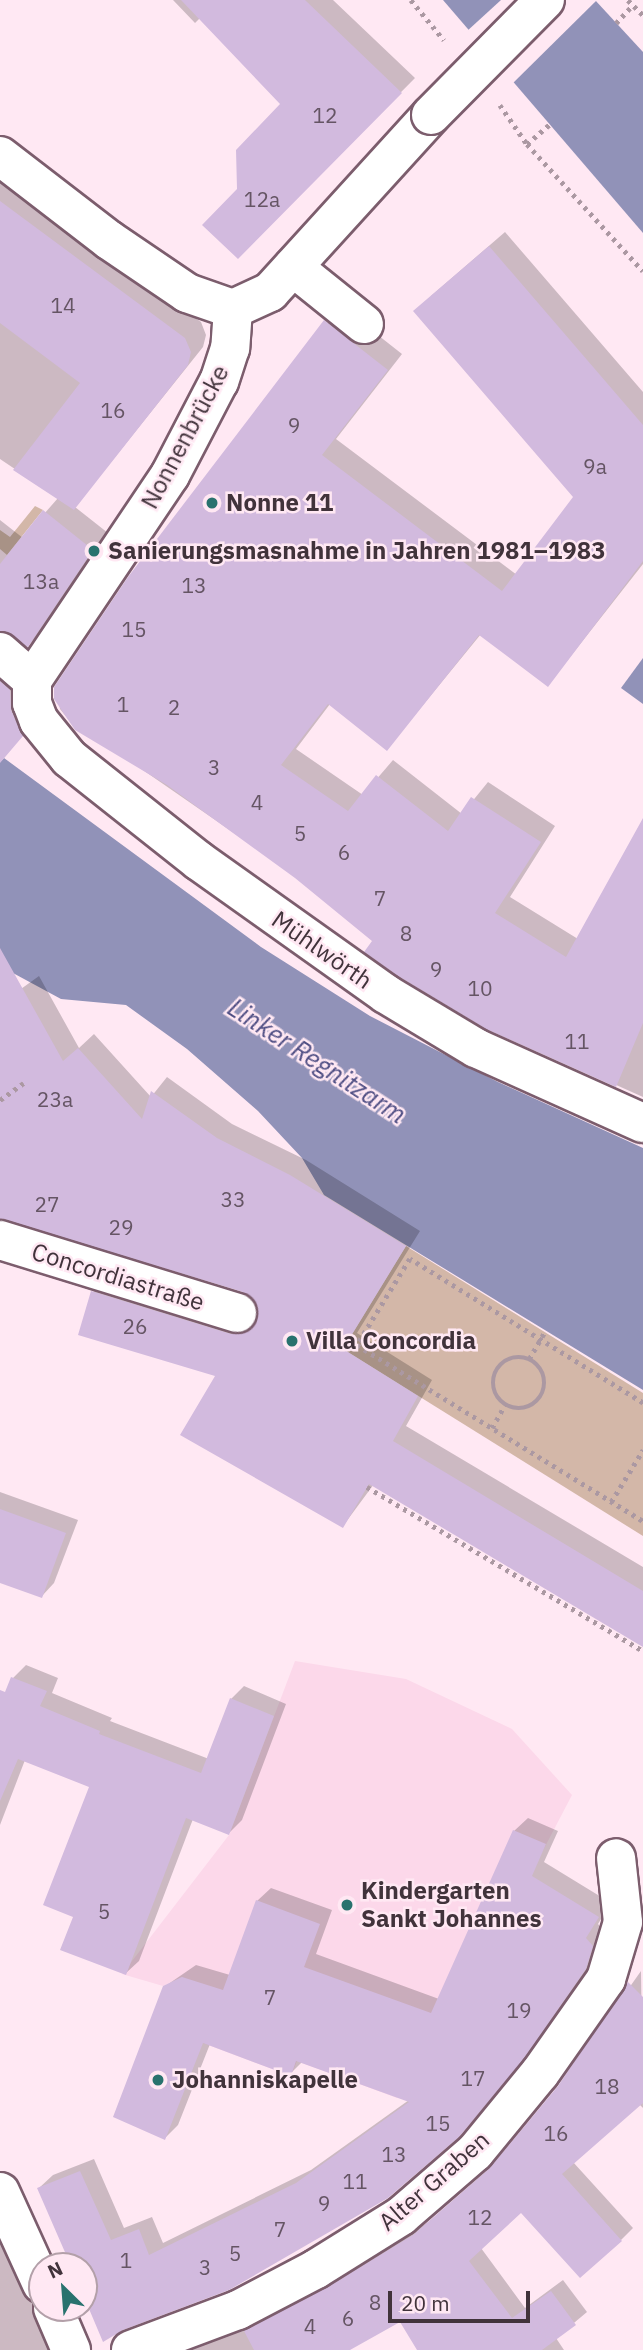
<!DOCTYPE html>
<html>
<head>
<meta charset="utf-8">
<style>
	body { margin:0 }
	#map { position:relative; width:643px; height:2350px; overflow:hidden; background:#ffe8f3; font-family:"IBM Plex Sans",sans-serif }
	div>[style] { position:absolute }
	.built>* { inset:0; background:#fcd8ea }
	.green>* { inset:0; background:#d3b7a8 }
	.water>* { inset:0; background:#9192b8 }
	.pier>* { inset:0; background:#ffe8f3 }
	.shadow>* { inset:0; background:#0003 }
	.building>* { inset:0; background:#d2bade }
	.path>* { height:4.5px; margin-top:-2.25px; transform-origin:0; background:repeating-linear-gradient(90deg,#ab98a2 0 3.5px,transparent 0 8.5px) }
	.path>.ring { margin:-2.25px; padding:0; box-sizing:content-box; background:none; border:4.5px solid #ab98a2; border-radius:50% }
	.roads { filter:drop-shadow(2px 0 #7c5d6d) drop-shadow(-2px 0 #7c5d6d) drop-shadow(0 2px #7c5d6d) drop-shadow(0 -2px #7c5d6d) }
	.minor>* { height:38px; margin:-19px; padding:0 19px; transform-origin:19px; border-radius:19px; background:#fff }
	.bridges { filter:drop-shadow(2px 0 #7c5d6d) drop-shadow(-2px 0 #7c5d6d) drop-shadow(0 2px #7c5d6d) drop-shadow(0 -2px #7c5d6d) }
	.minor-bridge>* { height:38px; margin:-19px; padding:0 19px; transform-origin:19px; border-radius:19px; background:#fff }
	.dots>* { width:19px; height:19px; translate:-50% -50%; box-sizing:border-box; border:4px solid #ffe8f3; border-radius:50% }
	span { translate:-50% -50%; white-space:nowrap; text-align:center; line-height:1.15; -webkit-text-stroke:5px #ffe8f3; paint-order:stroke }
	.number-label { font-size:21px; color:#655564 }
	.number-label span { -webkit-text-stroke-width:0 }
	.street-label { font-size:24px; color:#41333b }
	.poi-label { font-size:24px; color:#41333b; font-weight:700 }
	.left { translate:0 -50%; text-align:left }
	.water-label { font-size:26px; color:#504f84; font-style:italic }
	.north { position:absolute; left:28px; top:2252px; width:70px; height:70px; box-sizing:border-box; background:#ffe8f3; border:2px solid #b3a0a9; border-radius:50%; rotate:335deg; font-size:19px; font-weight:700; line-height:28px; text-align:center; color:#41333b }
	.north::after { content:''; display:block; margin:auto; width:24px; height:32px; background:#29726e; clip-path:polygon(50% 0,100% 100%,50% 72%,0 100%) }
	.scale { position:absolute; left:388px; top:2291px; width:142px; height:32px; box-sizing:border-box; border:4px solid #41333b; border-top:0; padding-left:9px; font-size:21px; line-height:24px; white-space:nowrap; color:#41333b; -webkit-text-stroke:5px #ffe8f3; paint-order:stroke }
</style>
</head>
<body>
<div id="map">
	<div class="built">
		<div style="clip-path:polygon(295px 1661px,406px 1679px,512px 1729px,572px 1795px,467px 1996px,397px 2098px,297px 2061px,291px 2076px,203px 2043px,212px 2019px,182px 1977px,163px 1986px,122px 1974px,229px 1835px)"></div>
	</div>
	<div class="green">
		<div style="clip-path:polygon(35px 506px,43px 510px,7px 555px,0 549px,0 530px,10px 537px)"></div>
		<div style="clip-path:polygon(406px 1246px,643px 1393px,643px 1536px,343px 1349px)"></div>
	</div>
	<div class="water">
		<div style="clip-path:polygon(443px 0,595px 0,643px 52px,643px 233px)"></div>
		<div style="clip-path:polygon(643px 658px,643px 704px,621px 688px)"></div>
		<div style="clip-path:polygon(4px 758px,261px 947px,370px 1016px,498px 1082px,643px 1148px,643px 1390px,324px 1195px,302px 1158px,258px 1111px,187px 1049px,126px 1005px,61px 999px,0 966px,0 762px)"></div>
	</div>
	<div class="pier">
		<div style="clip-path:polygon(501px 0,597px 0,511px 85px,466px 32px)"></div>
	</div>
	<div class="shadow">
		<div style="clip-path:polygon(173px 0,333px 0,415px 78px,238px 257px,239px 189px,282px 104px,200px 18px,195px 23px)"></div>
		<div style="clip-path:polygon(0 173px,201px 322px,206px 335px,203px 347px,75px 507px,108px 533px,44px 629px,28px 645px,0 630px,0 520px,23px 538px,58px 498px,0 459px)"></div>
		<div style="clip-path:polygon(505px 232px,643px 392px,643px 564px,548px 685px,481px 634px,387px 749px,330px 704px,296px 749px,363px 795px,393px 760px,462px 814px,488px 782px,555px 826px,510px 897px,578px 939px,643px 829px,643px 1097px,487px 1027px,296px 876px,114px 750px,76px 729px,60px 709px,56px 687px,341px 306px,402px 354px,336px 439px,517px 575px,576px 497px,431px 296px)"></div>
		<div style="clip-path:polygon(0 648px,39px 719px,0 759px)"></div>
		<div style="clip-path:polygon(39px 976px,79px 1048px,94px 1034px,151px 1097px,167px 1077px,232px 1124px,306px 1160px,420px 1231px,357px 1333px,432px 1380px,406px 1426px,643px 1567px,643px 1644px,374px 1484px,343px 1526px,217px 1375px,93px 1292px,108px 1277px,260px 1320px,255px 1298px,245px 1291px,0 1219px,0 1004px)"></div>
		<div style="clip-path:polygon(0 1492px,78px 1520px,54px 1583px,42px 1596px,0 1581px)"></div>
		<div style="clip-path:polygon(26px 1665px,58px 1678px,52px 1693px,112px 1718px,110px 1721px,209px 1759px,231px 1699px,244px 1686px,286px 1704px,242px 1820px,229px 1833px,193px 1819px,139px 1961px,126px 1973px,75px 1916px,92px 1786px,25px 1760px,0 1825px,0 1709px,13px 1678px)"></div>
		<div style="clip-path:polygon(528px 1818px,558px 1831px,544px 1862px,611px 1903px,598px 1924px,605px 1932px,599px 1954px,536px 2044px,472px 2121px,458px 2135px,84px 2293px,84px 2266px,73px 2266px,39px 2188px,53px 2175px,94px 2159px,124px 2228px,152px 2217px,163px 2243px,311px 2170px,409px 2100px,303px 2061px,290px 2074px,210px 2044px,178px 2125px,165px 2138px,164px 1987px,196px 1965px,230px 1975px,257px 1901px,271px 1888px,332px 1910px,316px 1954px,439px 1999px,514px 1831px)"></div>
		<div style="clip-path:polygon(641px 1971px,643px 2108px,639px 2104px,573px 2162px,633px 2228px,621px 2240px,521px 2211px,481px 2248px,525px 2308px,563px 2280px,587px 2312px,556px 2338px,564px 2350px,419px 2350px,401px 2319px,345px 2350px,173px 2350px,262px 2318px,342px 2276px,430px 2221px,498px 2161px,559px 2087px)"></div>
		<div style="clip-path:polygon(0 2235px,7px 2246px,58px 2350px,0 2350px)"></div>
	</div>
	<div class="building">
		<div style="clip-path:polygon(181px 0,305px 0,402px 93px,238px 259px,202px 225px,237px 189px,236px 150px,280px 104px)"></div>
		<div style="clip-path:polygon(0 201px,185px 338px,191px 352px,188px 365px,74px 510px,13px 470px,80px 383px,0 323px)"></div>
		<div style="clip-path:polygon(489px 246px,643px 425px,643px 561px,548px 687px,479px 635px,387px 751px,328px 704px,281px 765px,348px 811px,376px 775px,448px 831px,471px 797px,541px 842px,495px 913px,566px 957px,643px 818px,643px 1023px,616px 1087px,486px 1029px,398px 976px,364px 952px,372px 941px,295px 878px,167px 785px,75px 730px,54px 699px,54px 687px,128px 577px,324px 320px,388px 370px,322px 455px,502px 591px,573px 497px,413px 311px)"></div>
		<div style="clip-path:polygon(43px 510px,93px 550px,28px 647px,0 631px,0 564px)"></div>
		<div style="clip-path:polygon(0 681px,10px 690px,11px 710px,23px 736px,0 763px)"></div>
		<div style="clip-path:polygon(0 948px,63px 1061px,78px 1048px,142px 1119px,151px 1091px,217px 1138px,290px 1175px,406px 1246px,343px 1349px,418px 1396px,393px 1441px,643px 1591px,643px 1647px,369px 1484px,343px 1528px,180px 1435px,215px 1376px,78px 1335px,91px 1291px,231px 1334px,251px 1329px,258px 1309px,243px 1292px,0 1219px)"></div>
		<div style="clip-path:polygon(0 1509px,66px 1533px,42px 1598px,0 1583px)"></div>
		<div style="clip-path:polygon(11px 1677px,47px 1691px,40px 1706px,100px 1731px,99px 1734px,201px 1773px,230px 1698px,274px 1716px,229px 1835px,186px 1818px,126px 1975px,60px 1950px,73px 1917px,43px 1905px,89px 1787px,18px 1759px,0 1801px,0 1690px,5px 1692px)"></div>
		<div style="clip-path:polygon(513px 1830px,546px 1844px,532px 1876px,599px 1917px,586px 1938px,593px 1946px,586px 1969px,523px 2060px,459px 2137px,388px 2198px,229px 2290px,123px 2330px,103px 2342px,84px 2297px,84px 2266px,71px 2266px,37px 2188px,80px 2171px,111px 2240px,139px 2229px,149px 2255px,296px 2183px,409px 2102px,296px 2061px,291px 2076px,203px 2043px,165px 2140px,113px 2117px,163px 1986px,182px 1977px,223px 1990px,256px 1900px,320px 1924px,304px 1967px,431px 2013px)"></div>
		<div style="clip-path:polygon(628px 1982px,643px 1997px,643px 2103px,562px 2174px,622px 2241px,580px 2278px,521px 2213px,469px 2261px,512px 2318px,551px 2291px,576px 2325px,542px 2350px,417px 2350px,400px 2322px,350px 2350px,254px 2350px,244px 2331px,326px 2288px,413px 2235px,489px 2169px,558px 2086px)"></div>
	</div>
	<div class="path">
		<div style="left:411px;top:0;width:52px;rotate:50.5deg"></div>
		<div style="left:628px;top:0;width:21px;rotate:45deg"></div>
		<div style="left:616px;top:23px;width:25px;rotate:-47deg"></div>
		<div style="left:500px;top:105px;width:47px;rotate:55.3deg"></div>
		<div style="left:527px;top:144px;width:172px;rotate:47.6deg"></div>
		<div style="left:527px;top:144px;width:30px;rotate:-41deg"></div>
		<div style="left:0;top:1100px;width:29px;rotate:-36deg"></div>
		<div class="ring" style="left:493px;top:1357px;width:47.5px;height:47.5px"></div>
		<div style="left:529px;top:1359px;width:32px;rotate:-60deg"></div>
		<div style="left:643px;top:1403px;width:274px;rotate:-148.3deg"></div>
		<div style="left:410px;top:1259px;width:101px;rotate:121.6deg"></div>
		<div style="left:357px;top:1345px;width:336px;rotate:31.6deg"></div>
		<div style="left:492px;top:1428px;width:26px;rotate:-61deg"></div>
		<div style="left:367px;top:1487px;width:321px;rotate:30.7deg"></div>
		<div style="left:611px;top:1502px;width:61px;rotate:-58.4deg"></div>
	</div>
	<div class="roads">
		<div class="minor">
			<div style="left:0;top:156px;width:138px;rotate:37.6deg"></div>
			<div style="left:109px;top:240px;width:94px;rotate:34.2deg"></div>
			<div style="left:187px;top:293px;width:49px;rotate:19.2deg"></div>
			<div style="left:233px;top:309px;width:41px;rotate:-24.7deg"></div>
			<div style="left:270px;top:292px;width:239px;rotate:-47.7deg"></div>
			<div style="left:293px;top:267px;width:91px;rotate:38.8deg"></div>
			<div style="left:233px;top:309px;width:39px;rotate:94deg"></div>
			<div style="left:230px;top:348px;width:35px;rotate:108deg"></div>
			<div style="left:219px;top:381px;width:106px;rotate:117.5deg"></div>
			<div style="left:170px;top:475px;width:247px;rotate:123.9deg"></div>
			<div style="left:32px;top:680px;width:23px;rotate:90deg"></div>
			<div style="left:32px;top:703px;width:19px;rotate:69deg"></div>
			<div style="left:39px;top:721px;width:48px;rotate:51deg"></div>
			<div style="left:69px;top:758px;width:166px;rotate:38.4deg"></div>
			<div style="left:199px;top:861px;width:229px;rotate:35.4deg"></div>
			<div style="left:386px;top:994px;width:105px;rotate:31deg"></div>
			<div style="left:476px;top:1048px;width:183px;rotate:24.2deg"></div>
			<div style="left:0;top:652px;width:43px;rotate:41.2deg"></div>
			<div style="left:0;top:1240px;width:248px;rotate:17.1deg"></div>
			<div style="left:0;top:2192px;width:101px;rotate:65.5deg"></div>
			<div style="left:53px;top:2308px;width:46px;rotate:66.8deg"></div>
			<div style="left:131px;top:2350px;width:114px;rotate:-20.5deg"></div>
			<div style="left:238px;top:2310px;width:88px;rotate:-27.7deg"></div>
			<div style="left:316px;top:2269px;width:100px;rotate:-31.9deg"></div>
			<div style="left:401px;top:2216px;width:98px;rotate:-40.9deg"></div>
			<div style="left:475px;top:2152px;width:102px;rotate:-50.6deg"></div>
			<div style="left:540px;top:2073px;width:115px;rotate:-54.9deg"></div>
			<div style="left:606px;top:1979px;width:59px;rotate:-73.4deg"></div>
			<div style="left:623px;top:1922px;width:64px;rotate:-96.2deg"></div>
		</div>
	</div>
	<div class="bridges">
		<div class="minor-bridge">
			<div style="left:431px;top:115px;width:162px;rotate:-45.3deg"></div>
		</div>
	</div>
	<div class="dots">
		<div style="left:212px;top:503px;background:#29726e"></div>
		<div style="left:94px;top:551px;background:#29726e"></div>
		<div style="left:292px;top:1341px;background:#29726e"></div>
		<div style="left:347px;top:1905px;background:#29726e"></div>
		<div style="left:158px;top:2080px;background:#29726e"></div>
	</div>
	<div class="number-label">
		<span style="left:325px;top:115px">12</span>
		<span style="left:262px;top:199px">12a</span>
		<span style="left:63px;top:305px">14</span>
		<span style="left:113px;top:410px">16</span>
		<span style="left:294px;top:425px">9</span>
		<span style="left:595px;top:466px">9a</span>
		<span style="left:41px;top:581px">13a</span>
		<span style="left:194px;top:585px">13</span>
		<span style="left:134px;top:629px">15</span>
		<span style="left:123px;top:704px">1</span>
		<span style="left:174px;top:707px">2</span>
		<span style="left:214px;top:767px">3</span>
		<span style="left:257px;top:802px">4</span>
		<span style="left:300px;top:833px">5</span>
		<span style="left:344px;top:852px">6</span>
		<span style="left:380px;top:898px">7</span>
		<span style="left:406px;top:933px">8</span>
		<span style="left:436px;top:969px">9</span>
		<span style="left:480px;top:988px">10</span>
		<span style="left:577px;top:1041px">11</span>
		<span style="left:55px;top:1099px">23a</span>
		<span style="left:233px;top:1199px">33</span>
		<span style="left:47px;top:1204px">27</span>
		<span style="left:121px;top:1227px">29</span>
		<span style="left:135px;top:1326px">26</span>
		<span style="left:104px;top:1911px">5</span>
		<span style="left:270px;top:1997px">7</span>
		<span style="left:519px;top:2010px">19</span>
		<span style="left:473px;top:2078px">17</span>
		<span style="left:607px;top:2086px">18</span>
		<span style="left:438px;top:2123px">15</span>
		<span style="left:556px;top:2133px">16</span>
		<span style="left:394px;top:2154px">13</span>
		<span style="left:355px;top:2181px">11</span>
		<span style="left:324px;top:2203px">9</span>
		<span style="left:480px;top:2217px">12</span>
		<span style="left:280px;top:2229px">7</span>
		<span style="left:235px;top:2253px">5</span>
		<span style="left:126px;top:2260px">1</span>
		<span style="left:205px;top:2267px">3</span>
		<span style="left:375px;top:2302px">8</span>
		<span style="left:348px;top:2318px">6</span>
		<span style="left:310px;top:2326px">4</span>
	</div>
	<div class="street-label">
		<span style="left:185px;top:437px;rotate:-62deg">Nonnenbrücke</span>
		<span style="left:322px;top:950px;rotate:35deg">Mühlwörth</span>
		<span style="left:118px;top:1277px;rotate:17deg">Concordiastraße</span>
		<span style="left:434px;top:2181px;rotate:-41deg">Alter Graben</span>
	</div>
	<div class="poi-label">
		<span class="left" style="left:226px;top:503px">Nonne 11</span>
		<span class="left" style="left:108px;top:551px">Sanierungsmasnahme in Jahren 1981–1983</span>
		<span class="left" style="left:306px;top:1341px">Villa Concordia</span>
		<span class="left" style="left:361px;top:1905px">Kindergarten<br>Sankt Johannes</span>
		<span class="left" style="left:172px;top:2080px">Johanniskapelle</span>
	</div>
	<div class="water-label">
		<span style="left:317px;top:1061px;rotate:33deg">Linker Regnitzarm</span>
	</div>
	<div class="north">N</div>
	<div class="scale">20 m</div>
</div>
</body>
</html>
